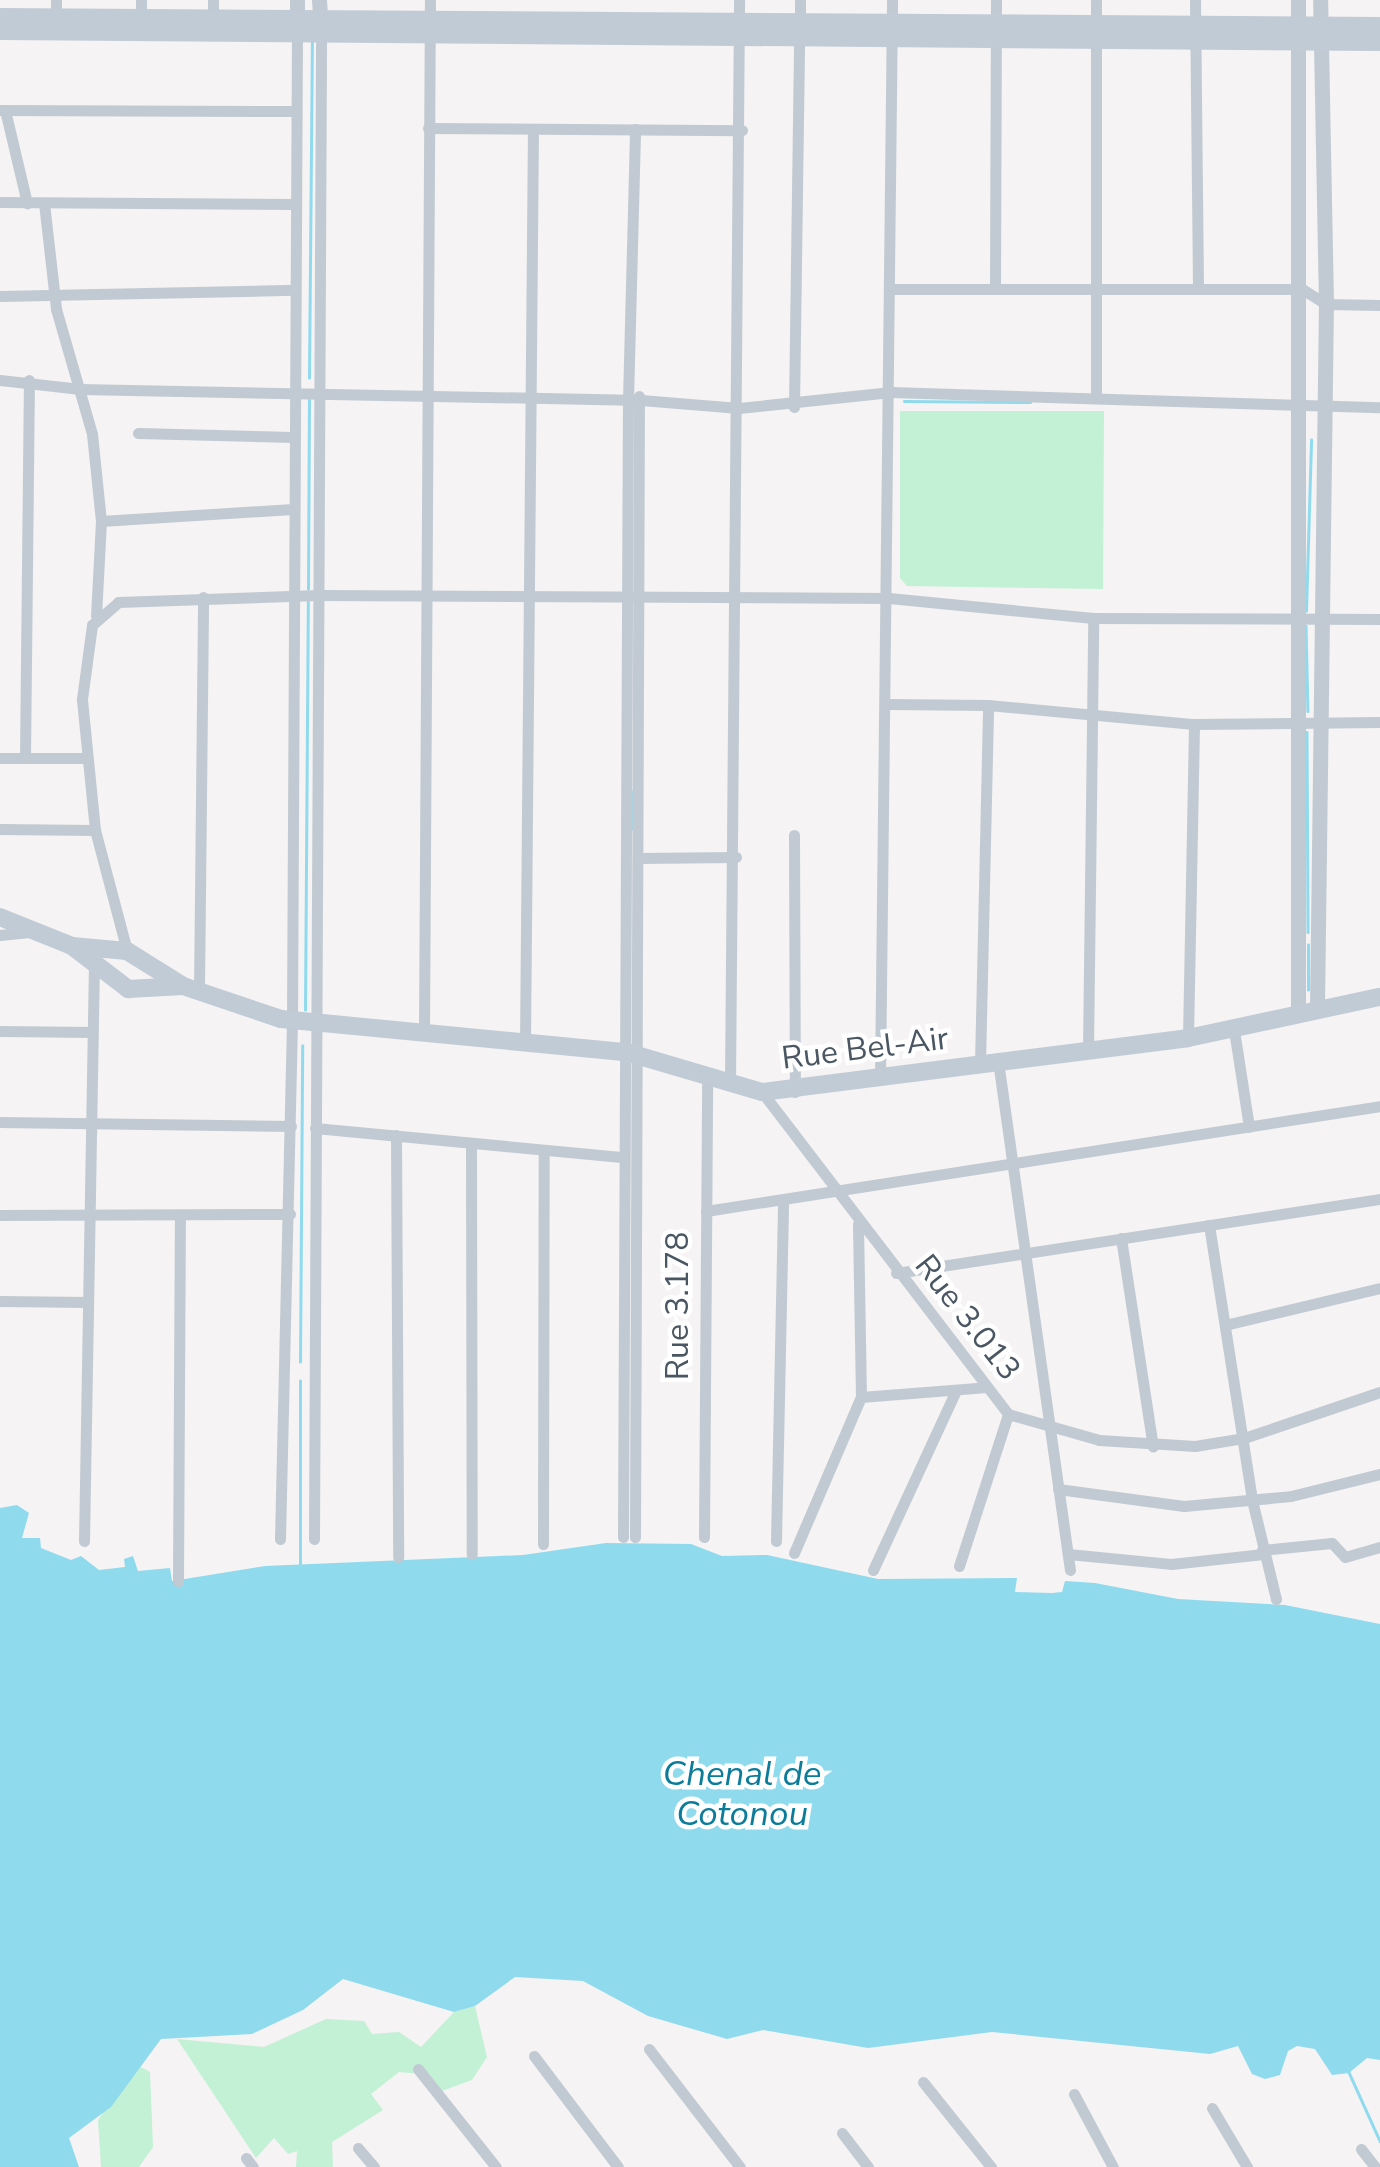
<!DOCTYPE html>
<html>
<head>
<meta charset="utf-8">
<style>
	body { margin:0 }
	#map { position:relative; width:1380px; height:2167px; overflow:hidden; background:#f5f3f3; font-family:"Nunito Sans",sans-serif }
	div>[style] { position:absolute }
	.green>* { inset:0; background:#c3f1d5 }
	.water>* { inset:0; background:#90daee }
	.stream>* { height:2.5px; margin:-1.25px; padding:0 1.25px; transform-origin:1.25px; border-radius:1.25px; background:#90daee }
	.minor>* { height:11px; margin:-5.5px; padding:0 5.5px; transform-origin:5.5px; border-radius:5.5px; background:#c1cad2 }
	.tertiary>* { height:15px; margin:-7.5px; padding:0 7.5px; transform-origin:7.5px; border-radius:7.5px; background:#c1cad2 }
	.secondary>* { height:18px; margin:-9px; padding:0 9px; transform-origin:9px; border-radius:9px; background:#c1cbd6 }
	span { translate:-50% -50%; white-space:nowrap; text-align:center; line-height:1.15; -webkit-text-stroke:9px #fff; paint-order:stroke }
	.street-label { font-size:32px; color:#4a5661 }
	.water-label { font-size:35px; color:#0c7c9b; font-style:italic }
</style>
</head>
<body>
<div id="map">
	<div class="green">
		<div style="clip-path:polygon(900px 411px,1104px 411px,1103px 589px,907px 586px,900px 578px)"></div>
		<div style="clip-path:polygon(475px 2006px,487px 2057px,472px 2080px,442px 2091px,430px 2075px,399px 2072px,371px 2094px,383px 2110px,332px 2142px,333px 2167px,296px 2167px,297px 2151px,288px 2154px,274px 2138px,256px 2158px,177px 2039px,264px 2047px,326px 2019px,364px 2021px,372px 2034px,399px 2032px,421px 2047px,454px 2012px)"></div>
		<div style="clip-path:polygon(137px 2065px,150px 2072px,153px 2147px,139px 2167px,101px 2167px,98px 2120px)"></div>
	</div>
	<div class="water">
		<div style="clip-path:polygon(17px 1505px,29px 1513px,22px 1538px,40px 1538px,41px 1548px,71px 1560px,81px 1556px,99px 1570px,125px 1567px,124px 1559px,133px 1556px,138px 1571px,170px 1568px,172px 1581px,265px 1566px,523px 1555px,606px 1543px,691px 1544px,722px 1556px,767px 1555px,878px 1579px,1017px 1578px,1015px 1592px,1052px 1593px,1062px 1592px,1065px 1581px,1095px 1583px,1178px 1599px,1285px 1605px,1380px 1624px,1380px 2060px,1367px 2058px,1349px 2073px,1332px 2075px,1315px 2049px,1297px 2046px,1288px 2051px,1280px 2075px,1265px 2079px,1252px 2074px,1238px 2046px,1210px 2054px,992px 2032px,868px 2048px,763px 2030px,727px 2039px,648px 2016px,583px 1981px,515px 1977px,475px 2006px,454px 2012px,343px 1979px,303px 2010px,252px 2034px,161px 2039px,111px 2107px,69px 2138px,79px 2167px,0 2167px,0 1508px)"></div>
	</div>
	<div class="stream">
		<div style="left:309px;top:378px;width:337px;rotate:-89.5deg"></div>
		<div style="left:904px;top:401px;width:126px;rotate:0.5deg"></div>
		<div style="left:308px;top:589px;width:189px;rotate:-89.7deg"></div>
		<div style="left:1306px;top:611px;width:171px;rotate:-88.3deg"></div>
		<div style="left:1306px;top:626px;width:85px;rotate:88.7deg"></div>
		<div style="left:1307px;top:732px;width:200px;rotate:89.7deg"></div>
		<div style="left:632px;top:829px;width:37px;rotate:-90deg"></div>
		<div style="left:1308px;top:990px;width:45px;rotate:-90deg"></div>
		<div style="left:305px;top:1010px;width:408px;rotate:-89.6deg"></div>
		<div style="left:300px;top:1362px;width:316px;rotate:-89.6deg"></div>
		<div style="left:300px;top:1565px;width:184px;rotate:-90deg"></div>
		<div style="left:1348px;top:2070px;width:78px;rotate:65.7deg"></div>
	</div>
	<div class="minor">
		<div style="left:141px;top:0;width:17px;rotate:90deg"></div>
		<div style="left:1195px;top:0;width:289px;rotate:89.4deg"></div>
		<div style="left:56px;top:17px;width:17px;rotate:-90deg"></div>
		<div style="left:213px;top:19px;width:19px;rotate:-90deg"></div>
		<div style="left:800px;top:24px;width:24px;rotate:-90deg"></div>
		<div style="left:0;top:110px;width:295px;rotate:0.2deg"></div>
		<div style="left:5px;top:110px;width:96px;rotate:76.7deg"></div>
		<div style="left:428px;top:128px;width:314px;rotate:0.4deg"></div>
		<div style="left:0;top:202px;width:294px;rotate:0.4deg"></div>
		<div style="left:44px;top:203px;width:107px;rotate:83.5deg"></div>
		<div style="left:56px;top:309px;width:130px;rotate:73.9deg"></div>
		<div style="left:92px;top:434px;width:87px;rotate:84.1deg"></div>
		<div style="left:101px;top:521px;width:95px;rotate:93deg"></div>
		<div style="left:891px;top:289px;width:411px"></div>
		<div style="left:1302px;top:289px;width:28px;rotate:32deg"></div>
		<div style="left:1326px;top:304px;width:54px;rotate:1.1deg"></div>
		<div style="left:995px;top:289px;width:289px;rotate:-89.8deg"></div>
		<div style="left:0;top:296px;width:294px;rotate:-1.2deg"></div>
		<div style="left:0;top:380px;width:81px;rotate:6.4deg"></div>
		<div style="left:80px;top:389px;width:561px;rotate:1.12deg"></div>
		<div style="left:641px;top:400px;width:98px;rotate:4.7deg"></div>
		<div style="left:739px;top:408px;width:153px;rotate:-6deg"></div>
		<div style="left:891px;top:392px;width:489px;rotate:1.8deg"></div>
		<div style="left:1096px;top:395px;width:395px;rotate:-90deg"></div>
		<div style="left:794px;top:407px;width:367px;rotate:-89.2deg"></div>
		<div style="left:138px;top:433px;width:155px;rotate:1.5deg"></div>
		<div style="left:101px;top:521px;width:192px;rotate:-3.6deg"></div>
		<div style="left:888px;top:704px;width:100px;rotate:0.6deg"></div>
		<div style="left:988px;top:705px;width:207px;rotate:5.3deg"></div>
		<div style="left:1194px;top:724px;width:186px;rotate:-0.6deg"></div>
		<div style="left:0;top:758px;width:87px"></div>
		<div style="left:25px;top:758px;width:378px;rotate:-89.4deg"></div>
		<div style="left:0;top:829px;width:95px;rotate:0.6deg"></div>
		<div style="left:794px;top:835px;width:257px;rotate:89.8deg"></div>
		<div style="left:639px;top:858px;width:97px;rotate:-0.6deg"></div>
		<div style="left:0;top:935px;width:27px;rotate:-6deg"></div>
		<div style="left:127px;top:951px;width:125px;rotate:-104.8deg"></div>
		<div style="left:95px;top:830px;width:132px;rotate:-95.7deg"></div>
		<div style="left:82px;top:699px;width:75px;rotate:-82.3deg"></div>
		<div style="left:92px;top:625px;width:35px;rotate:-41deg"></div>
		<div style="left:118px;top:602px;width:201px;rotate:-2deg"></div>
		<div style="left:319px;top:595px;width:570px;rotate:0.3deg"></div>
		<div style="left:889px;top:598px;width:205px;rotate:5.6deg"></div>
		<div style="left:1093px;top:618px;width:287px;rotate:0.2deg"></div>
		<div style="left:199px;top:990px;width:393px;rotate:-89.4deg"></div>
		<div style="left:1234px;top:1030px;width:98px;rotate:81.2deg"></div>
		<div style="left:0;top:1031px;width:92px;rotate:0.6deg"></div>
		<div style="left:424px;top:1033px;width:1033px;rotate:-89.67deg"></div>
		<div style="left:1188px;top:1038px;width:314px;rotate:-88.9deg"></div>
		<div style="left:525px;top:1043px;width:914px;rotate:-89.5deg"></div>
		<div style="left:1088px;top:1051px;width:433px;rotate:-89.3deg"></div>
		<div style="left:998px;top:1061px;width:514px;rotate:81.95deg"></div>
		<div style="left:980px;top:1064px;width:359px;rotate:-88.7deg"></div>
		<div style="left:880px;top:1080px;width:1080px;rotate:-89.36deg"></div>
		<div style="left:730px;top:1082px;width:1082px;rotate:-89.52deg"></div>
		<div style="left:762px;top:1092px;width:405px;rotate:52.6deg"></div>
		<div style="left:1008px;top:1414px;width:95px;rotate:15.9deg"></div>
		<div style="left:1099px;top:1440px;width:96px;rotate:3.6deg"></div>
		<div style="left:1195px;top:1446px;width:50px;rotate:-9.3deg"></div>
		<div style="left:1244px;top:1438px;width:144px;rotate:-18.7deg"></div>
		<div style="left:0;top:1122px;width:291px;rotate:0.8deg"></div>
		<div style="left:315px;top:1128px;width:310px;rotate:5.4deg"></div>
		<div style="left:396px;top:1135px;width:422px;rotate:89.7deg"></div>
		<div style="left:471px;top:1143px;width:411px;rotate:89.9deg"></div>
		<div style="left:706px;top:1211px;width:682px;rotate:-8.85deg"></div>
		<div style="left:0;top:1215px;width:290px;rotate:-0.2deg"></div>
		<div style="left:1209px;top:1225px;width:278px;rotate:81.1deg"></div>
		<div style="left:1252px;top:1500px;width:102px;rotate:76.4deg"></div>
		<div style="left:1121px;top:1238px;width:211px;rotate:81.3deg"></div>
		<div style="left:896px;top:1273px;width:490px;rotate:-8.7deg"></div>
		<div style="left:0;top:1301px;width:88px;rotate:0.7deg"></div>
		<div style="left:1225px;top:1325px;width:159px;rotate:-13.4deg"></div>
		<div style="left:861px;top:1397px;width:126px;rotate:-4.5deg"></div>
		<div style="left:1058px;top:1489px;width:127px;rotate:7.7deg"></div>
		<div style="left:1184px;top:1506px;width:107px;rotate:-5.3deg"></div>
		<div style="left:1291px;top:1496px;width:92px;rotate:-13.9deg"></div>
		<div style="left:623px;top:1537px;width:1137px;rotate:-89.75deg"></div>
		<div style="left:628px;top:400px;width:271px;rotate:-88.5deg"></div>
		<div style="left:635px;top:1537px;width:1141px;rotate:-89.8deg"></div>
		<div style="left:704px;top:1537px;width:462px;rotate:-89.6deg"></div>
		<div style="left:280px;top:1539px;width:518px;rotate:-88.67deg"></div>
		<div style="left:292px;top:1021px;width:990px;rotate:-89.71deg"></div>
		<div style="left:314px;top:1539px;width:1507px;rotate:-89.73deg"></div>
		<div style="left:84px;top:1541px;width:581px;rotate:-89.01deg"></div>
		<div style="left:776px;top:1541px;width:340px;rotate:-88.8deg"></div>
		<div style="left:543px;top:1544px;width:394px;rotate:-89.9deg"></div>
		<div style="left:1262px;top:1550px;width:70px;rotate:-5.7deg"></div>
		<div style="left:1332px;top:1543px;width:19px;rotate:47deg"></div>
		<div style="left:1345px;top:1557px;width:36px;rotate:-16deg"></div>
		<div style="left:794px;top:1553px;width:170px;rotate:-66.8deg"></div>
		<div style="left:861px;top:1397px;width:173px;rotate:-91deg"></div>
		<div style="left:1068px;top:1554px;width:103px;rotate:5.5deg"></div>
		<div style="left:1171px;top:1564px;width:93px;rotate:-6.2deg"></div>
		<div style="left:959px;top:1566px;width:160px;rotate:-72.1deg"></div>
		<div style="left:873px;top:1570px;width:198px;rotate:-65.2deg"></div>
		<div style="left:178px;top:1581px;width:366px;rotate:-89.7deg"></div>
		<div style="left:649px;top:2049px;width:149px;rotate:52.4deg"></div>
		<div style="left:534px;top:2056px;width:139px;rotate:52.9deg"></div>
		<div style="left:418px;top:2069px;width:125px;rotate:51.5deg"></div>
		<div style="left:923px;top:2082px;width:109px;rotate:51.3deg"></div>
		<div style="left:1074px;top:2094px;width:83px;rotate:61.9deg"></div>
		<div style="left:1212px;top:2108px;width:69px;rotate:59.3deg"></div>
		<div style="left:842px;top:2133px;width:43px;rotate:52.6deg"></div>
		<div style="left:358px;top:2148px;width:25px;rotate:50deg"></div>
		<div style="left:1361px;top:2149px;width:23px;rotate:52deg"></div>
		<div style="left:246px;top:2158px;width:11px;rotate:52deg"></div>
	</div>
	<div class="tertiary">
		<div style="left:297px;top:0;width:31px;rotate:90deg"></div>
		<div style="left:319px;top:0;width:31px;rotate:86deg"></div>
		<div style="left:1317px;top:1008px;width:704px;rotate:-89.27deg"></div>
		<div style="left:1326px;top:304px;width:304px;rotate:-91.1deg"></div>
		<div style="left:1298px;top:1011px;width:1011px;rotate:-90deg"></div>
	</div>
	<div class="secondary">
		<div style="left:0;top:17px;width:1380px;rotate:0.37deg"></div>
		<div style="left:0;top:31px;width:1380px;rotate:0.46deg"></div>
		<div style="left:0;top:917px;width:78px;rotate:21.9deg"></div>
		<div style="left:72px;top:946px;width:71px;rotate:37.5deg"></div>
		<div style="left:128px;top:989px;width:55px;rotate:-3.1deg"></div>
		<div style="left:72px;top:946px;width:55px;rotate:5.2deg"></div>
		<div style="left:127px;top:951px;width:66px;rotate:32deg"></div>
		<div style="left:183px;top:986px;width:103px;rotate:18.6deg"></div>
		<div style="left:281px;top:1019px;width:347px;rotate:5.5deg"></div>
		<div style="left:626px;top:1052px;width:142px;rotate:16.4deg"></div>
		<div style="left:762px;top:1092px;width:429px;rotate:-7.2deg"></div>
		<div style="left:1188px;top:1038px;width:196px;rotate:-12.1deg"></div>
	</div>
	<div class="street-label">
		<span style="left:865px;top:1049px;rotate:-7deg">Rue Bel-Air</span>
		<span style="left:678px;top:1306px;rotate:-90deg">Rue 3.178</span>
		<span style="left:967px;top:1318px;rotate:52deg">Rue 3.013</span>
	</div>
	<div class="water-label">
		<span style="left:742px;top:1794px">Chenal de<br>Cotonou</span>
	</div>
</div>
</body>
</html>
